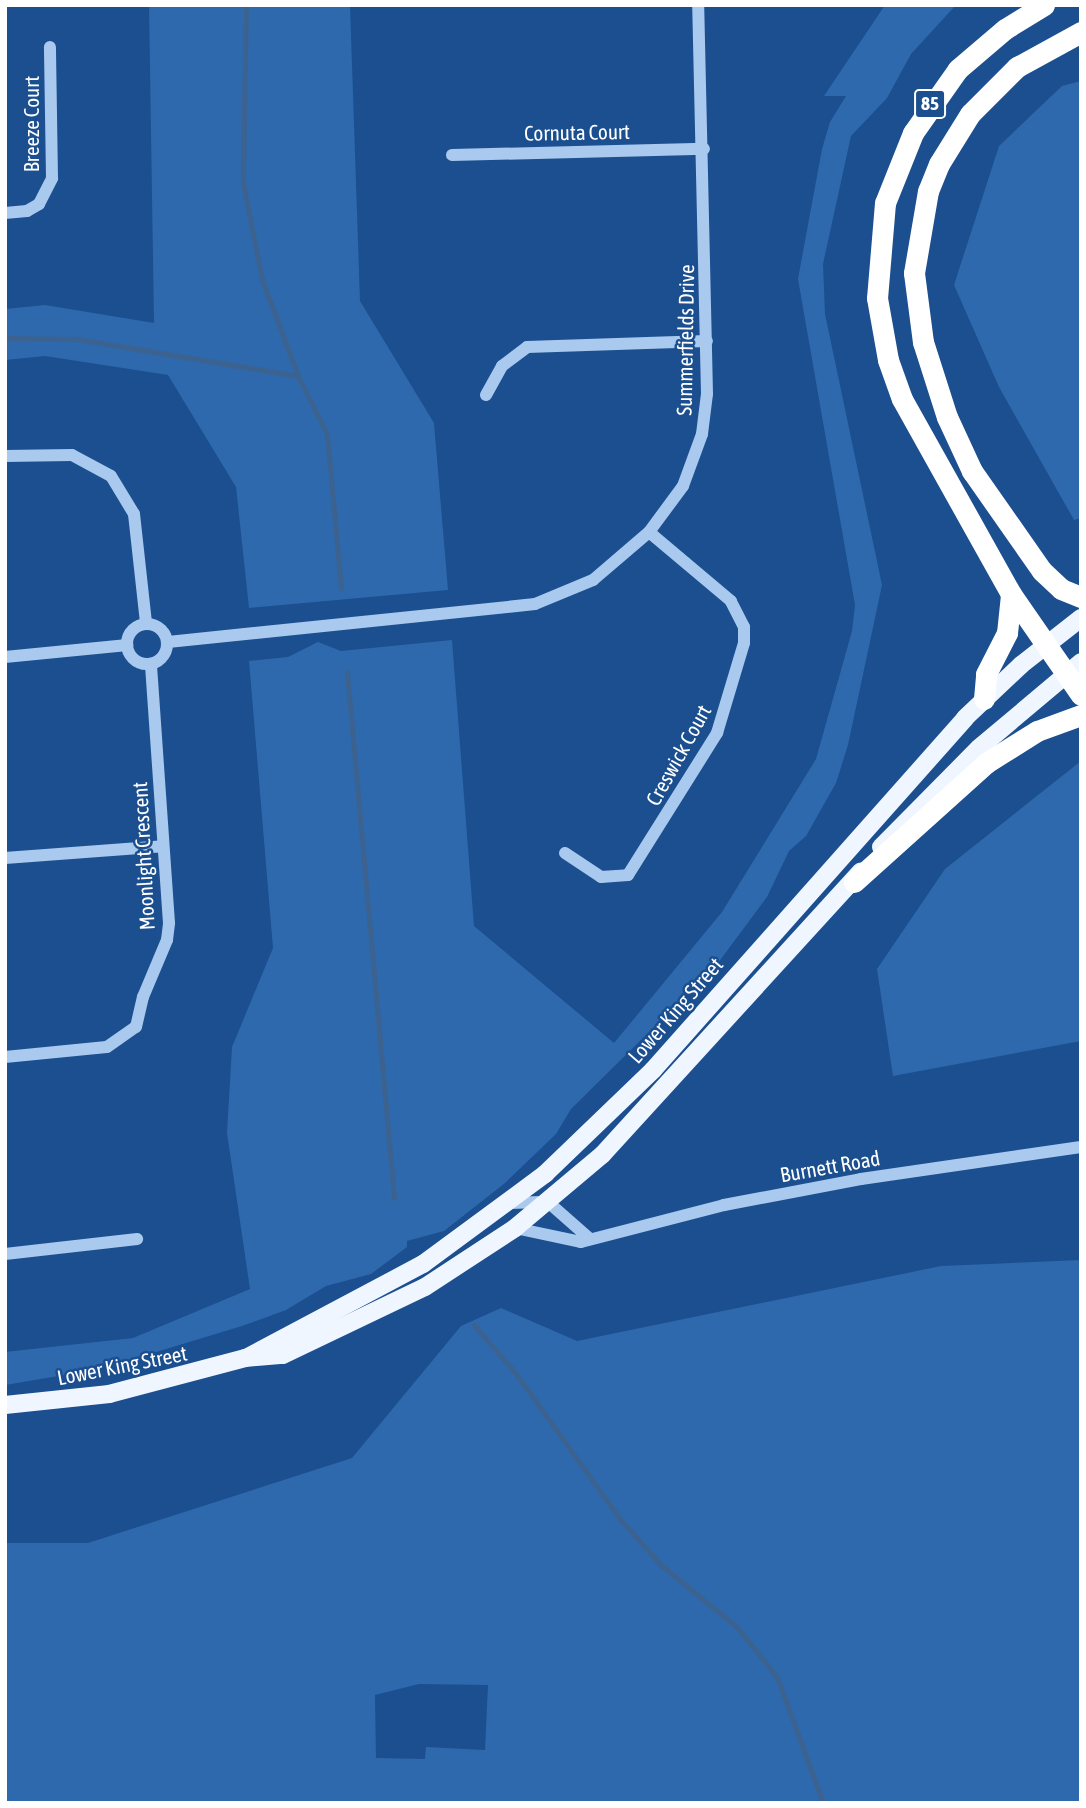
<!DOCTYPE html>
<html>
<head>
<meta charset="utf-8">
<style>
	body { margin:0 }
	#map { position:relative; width:1086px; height:1808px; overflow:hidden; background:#1b4f8f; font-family:"Asap Condensed",sans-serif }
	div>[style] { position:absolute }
	.green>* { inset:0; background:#2e69ad }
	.stream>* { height:5px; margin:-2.5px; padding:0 2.5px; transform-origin:2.5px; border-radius:2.5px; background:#3c6290 }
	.minor>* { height:12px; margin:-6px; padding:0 6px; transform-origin:6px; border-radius:6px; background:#a9c9ee }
	.minor>.ring { margin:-6px; padding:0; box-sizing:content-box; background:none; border:12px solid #a9c9ee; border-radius:50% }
	.major>* { height:18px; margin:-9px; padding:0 9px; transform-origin:9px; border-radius:9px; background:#f0f6ff }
	.highway>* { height:21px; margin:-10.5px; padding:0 10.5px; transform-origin:10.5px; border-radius:10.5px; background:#fff }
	span { translate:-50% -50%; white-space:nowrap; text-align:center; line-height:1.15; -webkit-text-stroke:5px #1b4f8f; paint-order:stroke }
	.shield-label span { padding:2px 5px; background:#1b4f8f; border:2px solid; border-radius:5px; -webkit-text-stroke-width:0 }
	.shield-label { font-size:19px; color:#fff; font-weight:700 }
	.street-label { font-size:21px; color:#fff }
	.frame { position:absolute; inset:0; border:7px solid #fff; pointer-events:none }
</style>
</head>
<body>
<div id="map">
	<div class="green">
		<div style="clip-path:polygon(149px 5px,350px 5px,360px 301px,434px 423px,448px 590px,249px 608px,236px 487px,168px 375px,45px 356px,5px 360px,5px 309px,45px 305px,154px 323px)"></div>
		<div style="clip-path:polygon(885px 5px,956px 5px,911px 54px,887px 98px,851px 136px,823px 264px,825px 314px,882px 585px,848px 745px,836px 783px,806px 836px,789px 851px,767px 897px,715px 967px,571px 1109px,556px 1134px,505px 1183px,444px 1231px,407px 1241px,407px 1247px,371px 1274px,326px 1286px,286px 1310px,242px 1326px,100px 1369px,5px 1385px,5px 1352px,133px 1338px,250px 1289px,227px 1133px,232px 1047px,273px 948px,249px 661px,288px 657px,318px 642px,341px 651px,452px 640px,474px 926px,614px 1043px,722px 912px,816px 759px,852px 631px,855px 605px,798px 279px,822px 149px,830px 122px,846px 96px,824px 96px)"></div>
		<div style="clip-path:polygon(1081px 81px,1081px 518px,1074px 520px,999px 387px,954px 285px,999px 146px,1062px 86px)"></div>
		<div style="clip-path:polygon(1081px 761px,1081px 1041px,893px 1076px,877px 969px,945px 869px)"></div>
		<div style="clip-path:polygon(evenodd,1081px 1260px,1081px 1803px,5px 1803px,5px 1543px,88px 1543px,352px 1458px,461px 1326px,501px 1308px,577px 1341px,941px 1266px,1081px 1260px,419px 1684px,488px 1685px,485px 1750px,426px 1747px,425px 1759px,376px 1758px,375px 1695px,419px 1684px)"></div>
	</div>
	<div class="stream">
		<div style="left:246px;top:5px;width:178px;rotate:91deg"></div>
		<div style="left:243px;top:183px;width:99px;rotate:78.9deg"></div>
		<div style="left:262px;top:280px;width:103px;rotate:69.4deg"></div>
		<div style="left:298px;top:376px;width:65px;rotate:63.4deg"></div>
		<div style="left:327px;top:434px;width:155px;rotate:84.8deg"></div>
		<div style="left:5px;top:338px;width:72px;rotate:0.8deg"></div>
		<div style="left:77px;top:339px;width:224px;rotate:9.5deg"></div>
		<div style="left:347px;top:672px;width:528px;rotate:84.89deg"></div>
		<div style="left:474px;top:1325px;width:66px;rotate:49.3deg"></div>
		<div style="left:517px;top:1375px;width:177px;rotate:54.4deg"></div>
		<div style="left:620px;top:1519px;width:62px;rotate:48.3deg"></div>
		<div style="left:661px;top:1565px;width:98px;rotate:39.2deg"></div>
		<div style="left:737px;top:1627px;width:64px;rotate:51.3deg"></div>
		<div style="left:777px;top:1677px;width:134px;rotate:69.9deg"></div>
	</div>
	<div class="minor">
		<div style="left:452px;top:155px;width:252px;rotate:-1.4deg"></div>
		<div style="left:5px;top:213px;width:22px;rotate:-5deg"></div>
		<div style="left:27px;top:211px;width:14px;rotate:-30deg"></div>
		<div style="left:39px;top:204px;width:29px;rotate:-63deg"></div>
		<div style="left:52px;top:178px;width:131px;rotate:-90.9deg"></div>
		<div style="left:486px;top:395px;width:33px;rotate:-61deg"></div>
		<div style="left:502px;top:366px;width:31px;rotate:-37deg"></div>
		<div style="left:527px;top:347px;width:180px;rotate:-1.9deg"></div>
		<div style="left:5px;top:456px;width:67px;rotate:-0.9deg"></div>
		<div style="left:72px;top:455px;width:44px;rotate:28.3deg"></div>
		<div style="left:111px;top:476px;width:44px;rotate:58.8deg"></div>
		<div style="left:134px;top:514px;width:110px;rotate:83.7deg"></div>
		<div class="ring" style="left:127px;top:624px;width:28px;height:28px"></div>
		<div style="left:168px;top:642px;width:369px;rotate:-5.9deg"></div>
		<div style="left:535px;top:604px;width:63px;rotate:-22.5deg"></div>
		<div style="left:593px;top:580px;width:74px;rotate:-40.6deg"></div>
		<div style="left:649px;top:532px;width:57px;rotate:-53.5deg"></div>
		<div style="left:683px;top:486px;width:55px;rotate:-69.9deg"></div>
		<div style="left:702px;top:434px;width:40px;rotate:-82.9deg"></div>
		<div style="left:707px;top:394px;width:389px;rotate:-91.3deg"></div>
		<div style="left:5px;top:657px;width:123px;rotate:-5.6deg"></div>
		<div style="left:565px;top:853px;width:43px;rotate:33.7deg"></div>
		<div style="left:601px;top:877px;width:27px;rotate:-4deg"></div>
		<div style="left:628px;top:875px;width:168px;rotate:-57.9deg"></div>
		<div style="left:717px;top:733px;width:94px;rotate:-73.3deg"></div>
		<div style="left:744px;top:643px;width:16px;rotate:-90deg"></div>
		<div style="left:744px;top:627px;width:29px;rotate:-117deg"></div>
		<div style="left:731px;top:601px;width:107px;rotate:-139.9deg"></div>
		<div style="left:5px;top:858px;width:158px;rotate:-4.3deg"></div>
		<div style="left:5px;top:1057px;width:102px;rotate:-5.6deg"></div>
		<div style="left:107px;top:1047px;width:35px;rotate:-35deg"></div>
		<div style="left:136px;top:1027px;width:31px;rotate:-77deg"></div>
		<div style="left:143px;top:997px;width:62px;rotate:-67.2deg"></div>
		<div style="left:167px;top:940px;width:17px;rotate:-83deg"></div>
		<div style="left:169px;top:923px;width:260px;rotate:-94deg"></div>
		<div style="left:510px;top:1203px;width:38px;rotate:-2deg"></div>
		<div style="left:548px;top:1202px;width:56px;rotate:41.4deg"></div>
		<div style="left:515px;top:1228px;width:67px;rotate:12deg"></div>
		<div style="left:581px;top:1242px;width:148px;rotate:-14.5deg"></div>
		<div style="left:724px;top:1205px;width:139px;rotate:-10.7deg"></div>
		<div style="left:861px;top:1179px;width:222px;rotate:-8.3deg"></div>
		<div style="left:5px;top:1254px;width:133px;rotate:-6.5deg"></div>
	</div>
	<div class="major">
		<div style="left:881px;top:847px;width:139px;rotate:-45.3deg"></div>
		<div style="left:979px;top:748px;width:133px;rotate:-40.1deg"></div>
		<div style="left:248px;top:1357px;width:198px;rotate:-28deg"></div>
		<div style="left:423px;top:1264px;width:152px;rotate:-36.4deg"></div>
		<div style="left:545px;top:1174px;width:150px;rotate:-43.9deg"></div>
		<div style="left:653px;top:1070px;width:470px;rotate:-48.4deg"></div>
		<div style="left:965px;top:718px;width:77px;rotate:-43.4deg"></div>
		<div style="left:1021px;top:665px;width:76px;rotate:-38.1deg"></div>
		<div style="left:5px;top:1405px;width:105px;rotate:-6deg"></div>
		<div style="left:109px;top:1394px;width:141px;rotate:-14.8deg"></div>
		<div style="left:245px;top:1358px;width:38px;rotate:-5deg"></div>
		<div style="left:283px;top:1355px;width:157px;rotate:-25.6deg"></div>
		<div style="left:425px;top:1287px;width:108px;rotate:-33.2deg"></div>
		<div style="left:515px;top:1228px;width:114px;rotate:-40deg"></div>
		<div style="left:602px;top:1155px;width:384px;rotate:-47.6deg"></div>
	</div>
	<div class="highway">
		<div style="left:1044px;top:5px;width:46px;rotate:148.4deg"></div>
		<div style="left:1005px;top:29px;width:62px;rotate:139.6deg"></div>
		<div style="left:958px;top:69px;width:78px;rotate:125.1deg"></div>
		<div style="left:913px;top:133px;width:75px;rotate:111.8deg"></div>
		<div style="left:885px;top:203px;width:95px;rotate:94.8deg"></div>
		<div style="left:877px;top:298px;width:63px;rotate:79.9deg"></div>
		<div style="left:888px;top:360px;width:41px;rotate:70.3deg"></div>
		<div style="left:902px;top:399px;width:223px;rotate:60.8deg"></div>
		<div style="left:1011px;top:594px;width:123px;rotate:55.3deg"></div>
		<div style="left:1081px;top:32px;width:73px;rotate:151.3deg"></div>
		<div style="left:1017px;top:67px;width:66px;rotate:135deg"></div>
		<div style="left:970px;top:114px;width:59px;rotate:121.8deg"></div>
		<div style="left:939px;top:164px;width:29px;rotate:112deg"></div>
		<div style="left:928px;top:191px;width:83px;rotate:99.7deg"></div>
		<div style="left:914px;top:273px;width:70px;rotate:82.6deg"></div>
		<div style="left:923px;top:342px;width:79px;rotate:72.3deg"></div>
		<div style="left:947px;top:417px;width:60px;rotate:65.2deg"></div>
		<div style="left:972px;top:471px;width:122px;rotate:55deg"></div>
		<div style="left:1042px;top:571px;width:26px;rotate:43deg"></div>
		<div style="left:1061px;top:589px;width:22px;rotate:22deg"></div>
		<div style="left:984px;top:699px;width:25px;rotate:-85deg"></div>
		<div style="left:986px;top:674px;width:46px;rotate:-62.9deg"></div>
		<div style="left:1007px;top:633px;width:39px;rotate:-84deg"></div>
		<div style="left:854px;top:882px;width:178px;rotate:-42deg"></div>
		<div style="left:986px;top:763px;width:60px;rotate:-32.1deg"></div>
		<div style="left:1037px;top:731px;width:47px;rotate:-20deg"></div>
	</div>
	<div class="shield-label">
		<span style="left:930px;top:104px">85</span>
	</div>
	<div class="street-label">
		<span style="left:31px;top:124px;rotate:-90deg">Breeze Court</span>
		<span style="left:577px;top:132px;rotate:-1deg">Cornuta Court</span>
		<span style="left:685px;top:340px;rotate:-89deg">Summerfields Drive</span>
		<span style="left:678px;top:755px;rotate:-61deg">Creswick Court</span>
		<span style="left:143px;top:856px;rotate:-93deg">Moonlight Crescent</span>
		<span style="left:675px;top:1010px;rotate:-49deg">Lower King Street</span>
		<span style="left:830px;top:1166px;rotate:-10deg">Burnett Road</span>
		<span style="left:122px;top:1365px;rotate:-11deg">Lower King Street</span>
	</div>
	<div class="frame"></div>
</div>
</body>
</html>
